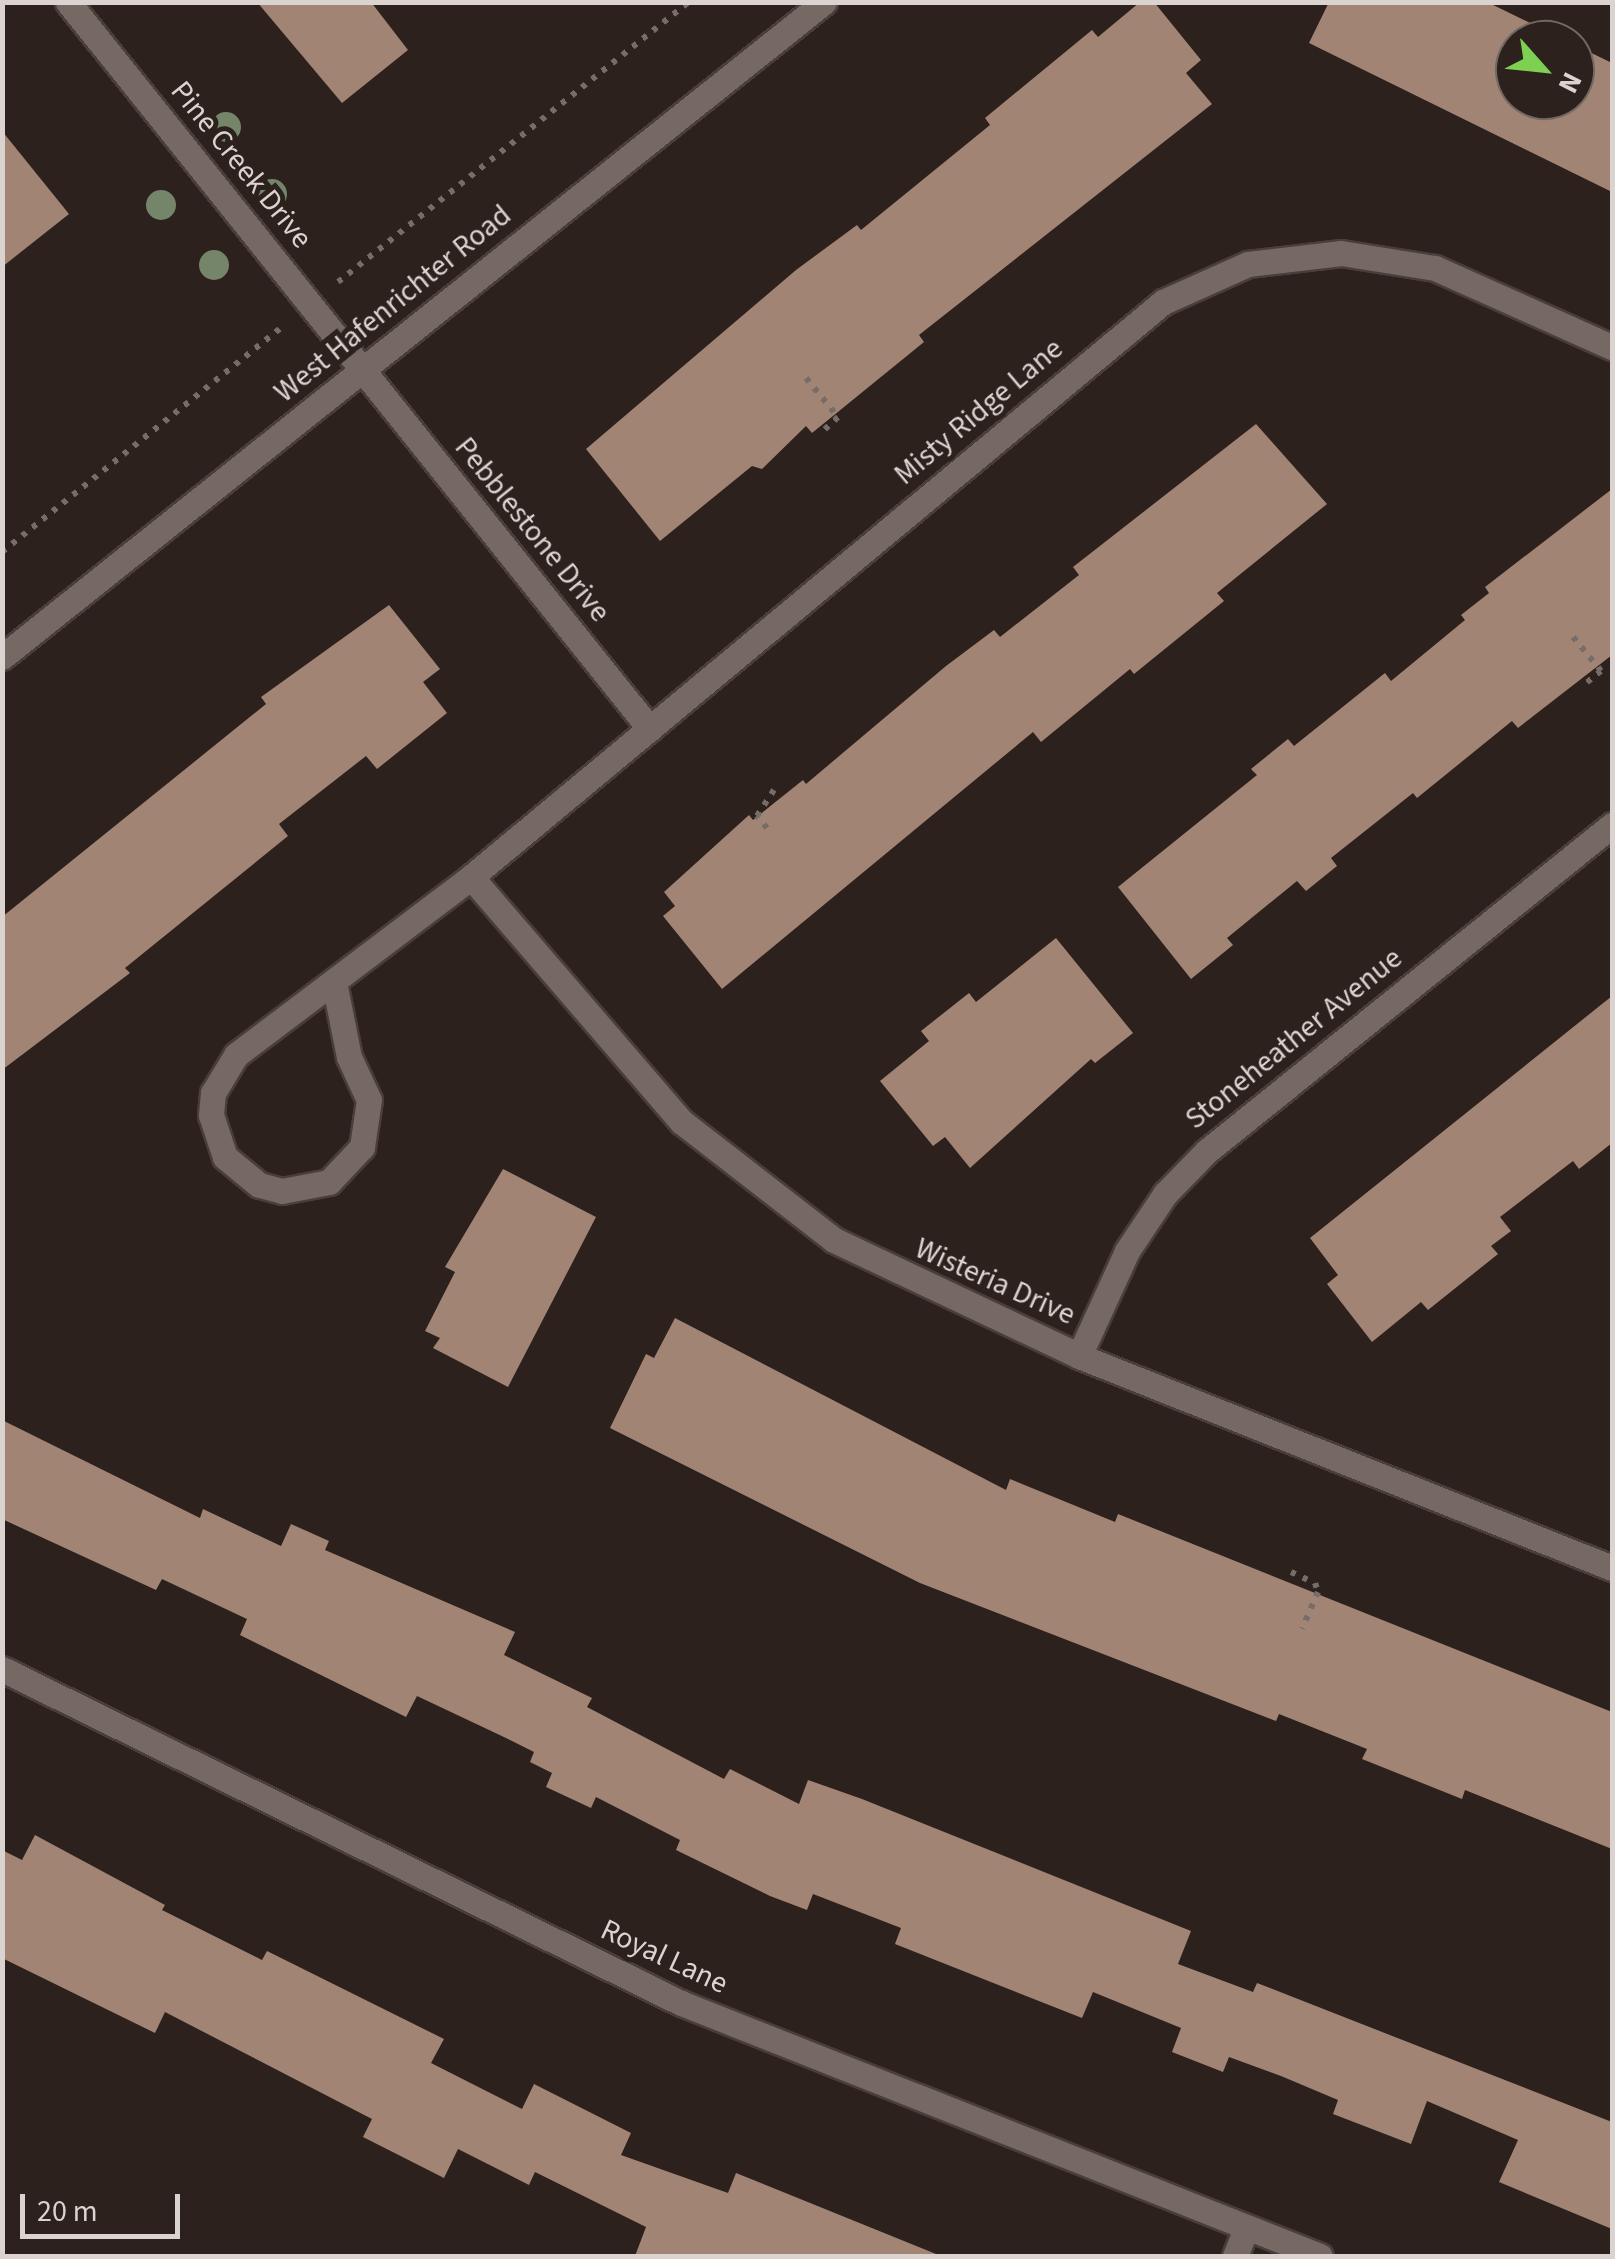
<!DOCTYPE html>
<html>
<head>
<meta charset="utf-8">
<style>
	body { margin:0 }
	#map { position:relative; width:1615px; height:2259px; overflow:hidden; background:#2c211c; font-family:"Source Sans 3",sans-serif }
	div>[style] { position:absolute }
	.building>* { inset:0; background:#a28475 }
	.path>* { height:6px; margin-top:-3px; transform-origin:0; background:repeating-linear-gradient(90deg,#766d68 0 5px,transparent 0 13px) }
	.roads { filter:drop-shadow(2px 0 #483e3b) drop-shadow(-2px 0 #483e3b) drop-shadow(0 2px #483e3b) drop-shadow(0 -2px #483e3b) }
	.minor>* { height:25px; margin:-12.5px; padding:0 12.5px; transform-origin:12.5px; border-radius:12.5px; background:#766963 }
	.tertiary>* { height:25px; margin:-12.5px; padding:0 12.5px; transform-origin:12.5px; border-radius:12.5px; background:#766963 }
	.trees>* { width:30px; height:30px; margin:-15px; border-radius:50%; background:#75856a }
	span { translate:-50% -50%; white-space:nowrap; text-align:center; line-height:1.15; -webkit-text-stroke:10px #2c211c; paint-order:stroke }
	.street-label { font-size:30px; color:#dbd3d0 }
	.frame { position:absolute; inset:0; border:5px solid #dbd3d0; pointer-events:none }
	.north { position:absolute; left:1495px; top:20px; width:100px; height:100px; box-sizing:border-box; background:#2c211c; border:2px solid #726864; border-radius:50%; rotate:117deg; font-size:28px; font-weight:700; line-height:40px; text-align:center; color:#dbd3d0 }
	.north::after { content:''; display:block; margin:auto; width:35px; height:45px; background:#7ed053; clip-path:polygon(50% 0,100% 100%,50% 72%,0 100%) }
	.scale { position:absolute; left:20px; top:2194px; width:160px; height:45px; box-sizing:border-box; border:5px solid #dbd3d0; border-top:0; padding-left:12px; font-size:30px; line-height:35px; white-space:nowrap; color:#dbd3d0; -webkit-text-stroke:8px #2c211c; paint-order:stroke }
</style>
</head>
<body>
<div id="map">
	<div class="building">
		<div style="clip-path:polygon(257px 2px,371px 2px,408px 50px,342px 103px)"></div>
		<div style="clip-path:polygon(1140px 2px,1154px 2px,1201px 60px,1186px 73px,1212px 104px,919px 335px,924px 342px,812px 433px,806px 426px,762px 469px,752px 466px,660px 541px,586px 449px,796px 270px,857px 225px,861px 230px,990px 125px,985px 118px,1092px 30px,1098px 37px)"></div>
		<div style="clip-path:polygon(1329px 2px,1487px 2px,1565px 40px,1515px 40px,1515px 100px,1575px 100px,1575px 45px,1612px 63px,1612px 192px,1309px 43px)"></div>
		<div style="clip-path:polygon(2px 131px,69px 214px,2px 267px)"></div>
		<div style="clip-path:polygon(1256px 424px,1327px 504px,1217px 593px,1224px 601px,1134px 674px,1130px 669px,1041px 742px,1033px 732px,722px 989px,663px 916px,675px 906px,664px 892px,749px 815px,753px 820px,803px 780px,806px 784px,946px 666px,994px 630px,1000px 637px,1079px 575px,1073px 567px)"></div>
		<div style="clip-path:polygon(1612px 489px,1612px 655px,1518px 728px,1512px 721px,1417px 798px,1413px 793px,1331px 858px,1337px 866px,1306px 891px,1297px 881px,1227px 938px,1233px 945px,1191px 979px,1118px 887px,1257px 775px,1251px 769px,1288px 739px,1294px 746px,1385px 673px,1391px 681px,1465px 620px,1461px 615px,1489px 593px,1485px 587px)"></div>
		<div style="clip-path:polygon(389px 605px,440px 669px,423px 682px,447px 713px,377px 769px,366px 756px,279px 824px,288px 836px,125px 968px,130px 973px,2px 1070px,2px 917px,266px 704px,261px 697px)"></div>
		<div style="clip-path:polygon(1056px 938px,1133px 1033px,1095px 1063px,1091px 1059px,970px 1168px,945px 1137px,933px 1146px,880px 1081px,929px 1041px,921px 1031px,969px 993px,976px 1002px)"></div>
		<div style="clip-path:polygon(1612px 996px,1612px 1143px,1579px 1169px,1573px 1161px,1500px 1217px,1511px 1231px,1491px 1246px,1498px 1254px,1428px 1310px,1421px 1302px,1372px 1342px,1327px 1284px,1338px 1275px,1310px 1238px)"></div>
		<div style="clip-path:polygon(503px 1169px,596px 1217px,508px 1387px,433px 1348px,440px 1338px,425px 1331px,455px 1272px,445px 1267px)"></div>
		<div style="clip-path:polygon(675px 1318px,1006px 1490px,1010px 1479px,1115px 1522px,1118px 1514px,1612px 1712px,1612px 1849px,1465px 1790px,1462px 1799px,1362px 1759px,1367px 1749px,1279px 1714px,1276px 1721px,920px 1583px,610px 1428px,646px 1354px,654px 1358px)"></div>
		<div style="clip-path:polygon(2px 1420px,200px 1518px,203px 1509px,281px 1546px,291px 1524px,329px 1541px,325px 1550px,515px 1632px,504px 1655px,592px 1698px,587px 1707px,724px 1779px,730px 1769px,799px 1804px,808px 1780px,862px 1799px,1191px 1931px,1178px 1964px,1253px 1992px,1257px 1983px,1612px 2122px,1612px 2229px,1499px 2182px,1518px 2140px,1427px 2101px,1411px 2144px,1333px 2114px,1338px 2100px,1281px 2076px,1229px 2057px,1223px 2072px,1172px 2052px,1181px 2028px,1093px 1992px,1082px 2018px,895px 1944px,901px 1928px,813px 1894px,807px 1910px,770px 1896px,676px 1850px,680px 1840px,596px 1797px,591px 1808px,546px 1787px,552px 1773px,530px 1762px,534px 1752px,506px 1738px,417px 1696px,406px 1717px,240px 1635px,247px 1619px,162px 1579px,156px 1590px,2px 1519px)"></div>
		<div style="clip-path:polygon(35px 1835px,165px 1905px,162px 1910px,262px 1960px,267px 1951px,444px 2039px,431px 2063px,522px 2109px,534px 2084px,631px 2133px,621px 2155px,728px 2193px,736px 2173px,941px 2256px,635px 2256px,646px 2227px,535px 2172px,529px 2185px,458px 2149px,444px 2178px,363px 2137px,372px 2119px,165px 2012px,155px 2033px,2px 1958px,2px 1850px,22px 1860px)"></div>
	</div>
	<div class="path">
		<div style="left:338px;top:282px;width:449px;rotate:-38.6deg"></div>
		<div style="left:806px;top:378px;width:50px;rotate:50.6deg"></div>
		<div style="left:838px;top:417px;width:19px;rotate:137deg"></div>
		<div style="left:2px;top:552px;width:359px;rotate:-38.8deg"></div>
		<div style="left:1573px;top:637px;width:44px;rotate:50.5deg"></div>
		<div style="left:1601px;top:671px;width:21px;rotate:141deg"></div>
		<div style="left:767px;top:828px;width:16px;rotate:-130deg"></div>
		<div style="left:757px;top:816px;width:35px;rotate:-57deg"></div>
		<div style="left:1291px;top:1572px;width:26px;rotate:25deg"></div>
		<div style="left:1315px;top:1583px;width:9px;rotate:72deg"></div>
		<div style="left:1318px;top:1592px;width:40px;rotate:113.4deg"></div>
	</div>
	<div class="roads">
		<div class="minor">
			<div style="left:68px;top:2px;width:931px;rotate:51.32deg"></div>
			<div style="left:471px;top:877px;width:323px;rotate:49.3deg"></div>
			<div style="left:682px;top:1122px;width:192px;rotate:37.8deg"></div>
			<div style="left:834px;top:1240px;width:271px;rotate:25.3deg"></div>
			<div style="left:1079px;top:1356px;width:574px;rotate:21.69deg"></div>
			<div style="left:334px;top:982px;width:76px;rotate:78.7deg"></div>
			<div style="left:349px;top:1057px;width:47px;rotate:65.1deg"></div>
			<div style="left:369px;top:1100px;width:48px;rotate:98.5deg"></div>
			<div style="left:362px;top:1147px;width:48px;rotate:133.3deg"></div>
			<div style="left:329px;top:1182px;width:48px;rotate:169.2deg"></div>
			<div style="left:282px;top:1191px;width:24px;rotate:-165deg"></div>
			<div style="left:259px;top:1185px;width:44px;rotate:-140.5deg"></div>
			<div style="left:225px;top:1157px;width:44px;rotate:-108.4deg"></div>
			<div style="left:211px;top:1115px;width:22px;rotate:-85deg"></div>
			<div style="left:213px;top:1093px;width:44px;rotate:-58.8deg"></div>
			<div style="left:236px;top:1055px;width:295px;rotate:-37.1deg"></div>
			<div style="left:471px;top:877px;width:900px;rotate:-39.72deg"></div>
			<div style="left:1163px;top:302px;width:93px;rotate:-24.1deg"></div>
			<div style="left:1248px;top:264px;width:94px;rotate:-6.7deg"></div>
			<div style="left:1341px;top:253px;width:95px;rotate:9.1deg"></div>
			<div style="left:1435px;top:268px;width:194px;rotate:24.1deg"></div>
			<div style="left:1079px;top:1356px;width:115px;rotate:-65.4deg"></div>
			<div style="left:1127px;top:1251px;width:69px;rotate:-56.3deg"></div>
			<div style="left:1165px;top:1194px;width:60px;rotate:-45.7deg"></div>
			<div style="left:1207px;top:1151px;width:520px;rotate:-38.83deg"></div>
			<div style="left:2px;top:1669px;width:757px;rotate:26.19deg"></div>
			<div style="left:681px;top:2003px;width:687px;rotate:21.6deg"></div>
			<div style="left:1235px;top:2256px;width:29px;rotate:-68deg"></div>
		</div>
		<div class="tertiary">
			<div style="left:2px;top:657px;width:1051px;rotate:-38.55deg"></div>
		</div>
	</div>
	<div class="trees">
		<div style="left:226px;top:127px"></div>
		<div style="left:272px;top:194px"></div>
		<div style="left:161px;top:205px"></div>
		<div style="left:214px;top:265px"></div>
	</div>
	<div class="street-label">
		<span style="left:241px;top:165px;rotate:51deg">Pine Creek Drive</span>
		<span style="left:393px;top:304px;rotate:-39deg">West Hafenrichter Road</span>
		<span style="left:979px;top:412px;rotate:-40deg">Misty Ridge Lane</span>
		<span style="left:532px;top:530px;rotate:51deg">Pebblestone Drive</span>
		<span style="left:1294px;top:1039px;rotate:-39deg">Stoneheather Avenue</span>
		<span style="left:995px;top:1282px;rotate:24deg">Wisteria Drive</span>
		<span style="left:664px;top:1957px;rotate:25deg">Royal Lane</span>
	</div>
	<div class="frame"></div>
	<div class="north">N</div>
	<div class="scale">20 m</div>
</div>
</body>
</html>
